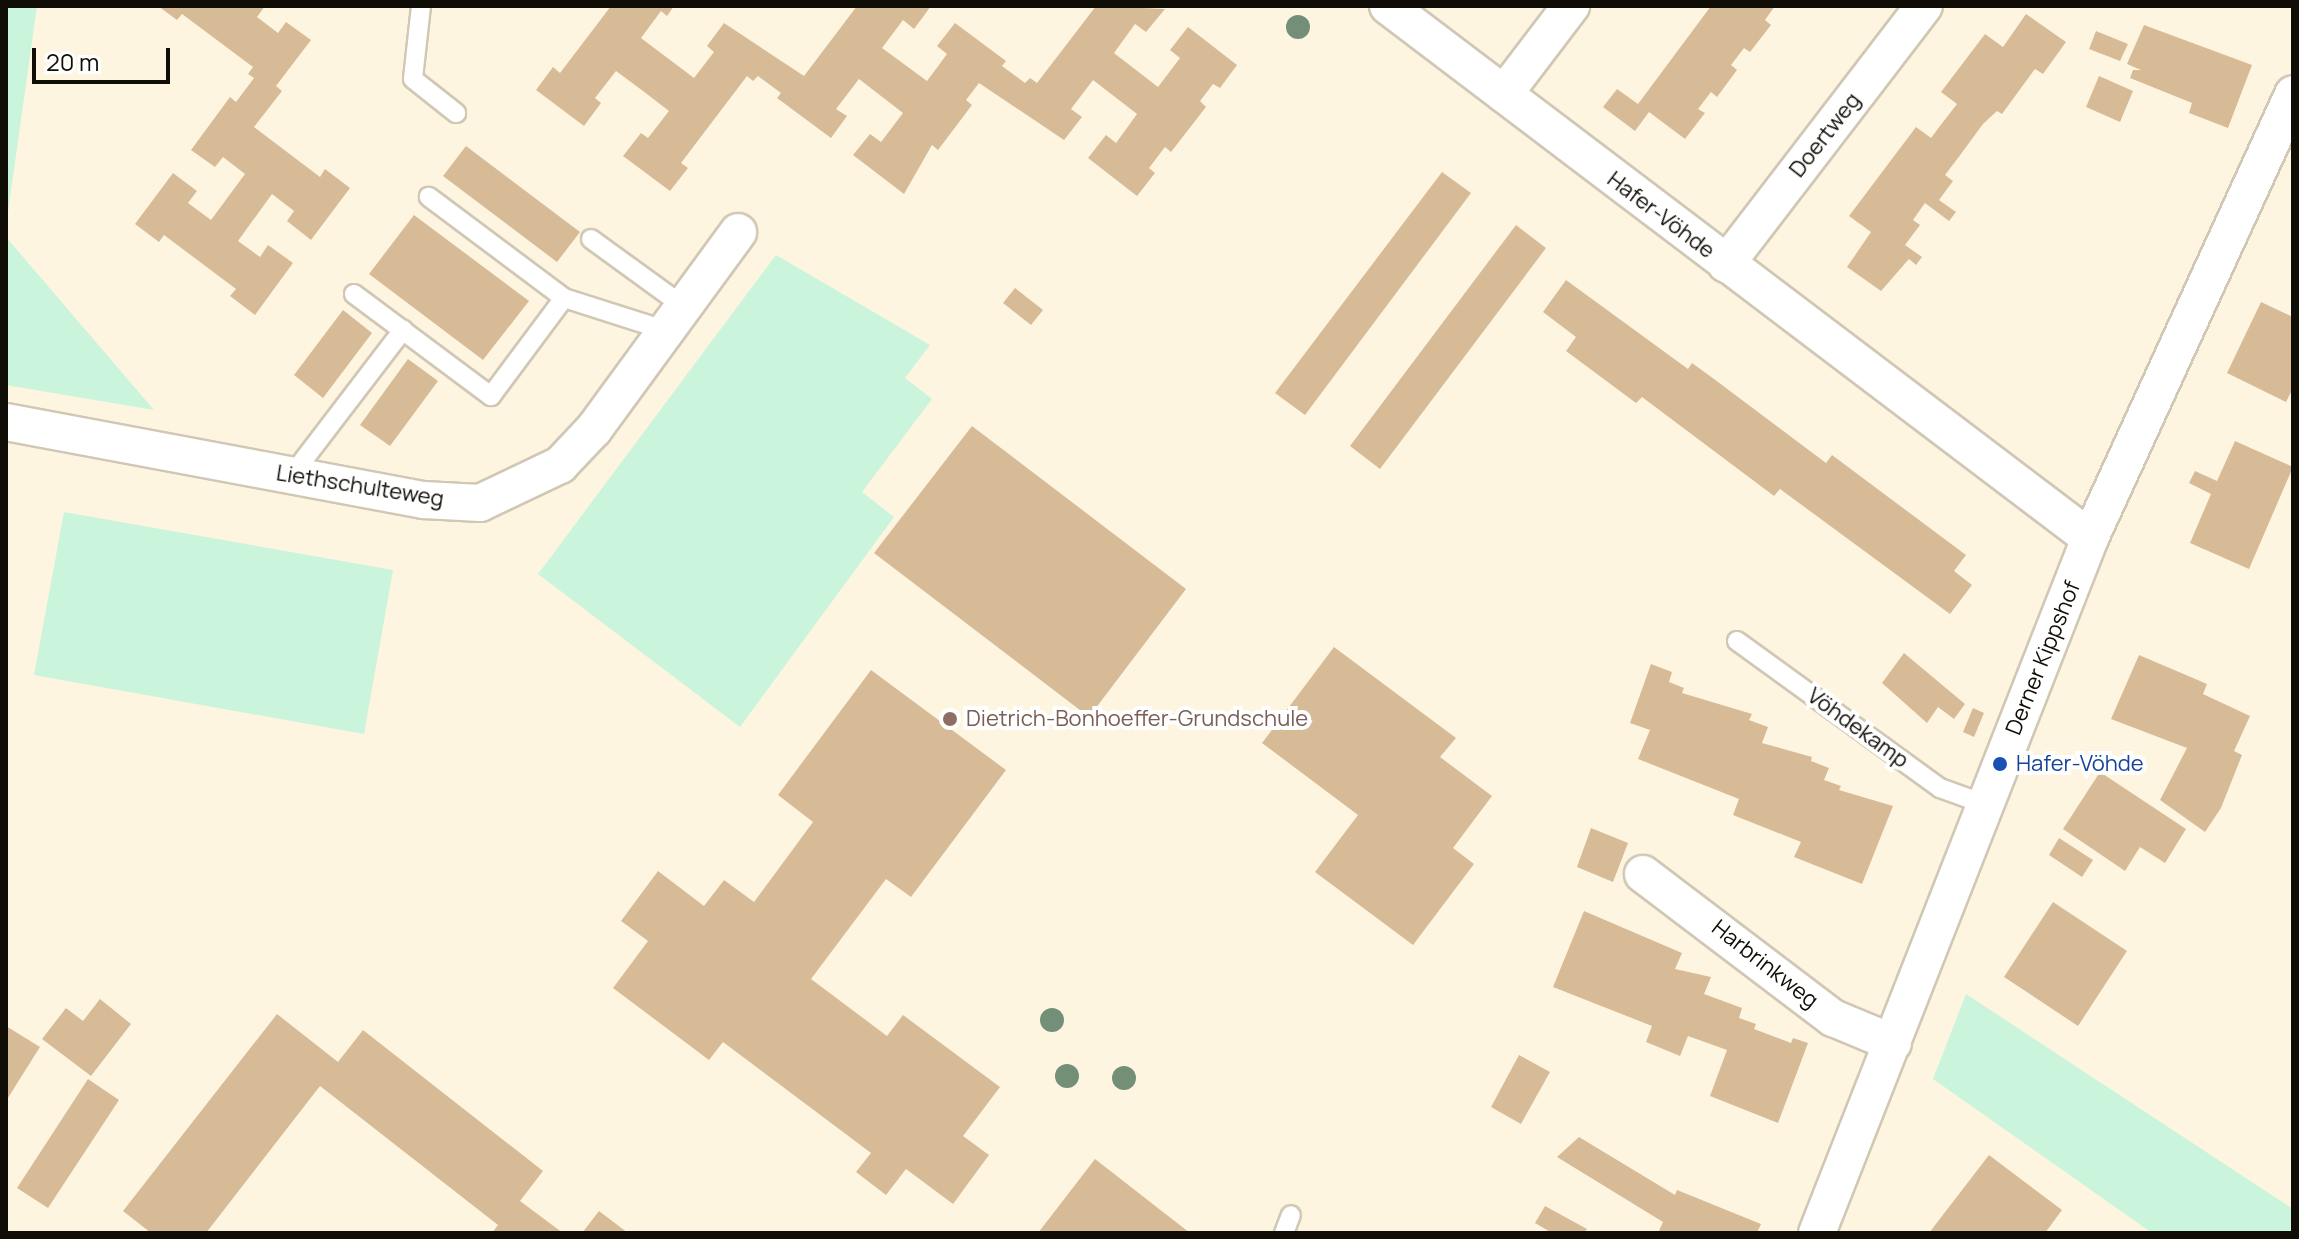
<!DOCTYPE html>
<html>
<head>
<meta charset="utf-8">
<style>
	body { margin:0 }
	#map { position:relative; width:2299px; height:1239px; overflow:hidden; background:#fef5e1; font-family:Manrope,sans-serif }
	div>[style] { position:absolute }
	.green>* { inset:0; background:#caf4db }
	.building>* { inset:0; background:#d7bb97 }
	.roads { filter:drop-shadow(2px 0 #d0c7b4) drop-shadow(-2px 0 #d0c7b4) drop-shadow(0 2px #d0c7b4) drop-shadow(0 -2px #d0c7b4) }
	.service>* { height:18px; margin:-9px; padding:0 9px; transform-origin:9px; border-radius:9px; background:#fff }
	.minor>* { height:36px; margin:-18px; padding:0 18px; transform-origin:18px; border-radius:18px; background:#fff }
	.trees>* { width:24px; height:24px; margin:-12px; border-radius:50%; background:#738f78 }
	.dots>* { width:22px; height:22px; translate:-50% -50%; box-sizing:border-box; border:4px solid #fff; border-radius:50% }
	span { translate:-50% -50%; white-space:nowrap; text-align:center; line-height:1.15; -webkit-text-stroke:8px #fff; paint-order:stroke }
	.street-label { font-size:22px; color:#100d07 }
	.education-label { font-size:22px; color:#785e54 }
	.left { translate:0 -50%; text-align:left }
	.transit-label { font-size:22px; color:#164399 }
	.frame { position:absolute; inset:0; border:8px solid #100d07; pointer-events:none }
	.scale { position:absolute; left:32px; top:48px; width:138px; height:36px; box-sizing:border-box; border:4px solid #100d07; border-top:0; padding-left:10px; font-size:24px; line-height:28px; white-space:nowrap; color:#100d07; -webkit-text-stroke:6px #fff; paint-order:stroke }
</style>
</head>
<body>
<div id="map">
	<div class="green">
		<div style="clip-path:polygon(6px 6px,37px 6px,6px 226px)"></div>
		<div style="clip-path:polygon(6px 237px,154px 410px,6px 385px)"></div>
		<div style="clip-path:polygon(776px 255px,930px 345px,905px 378px,932px 399px,862px 492px,894px 517px,740px 727px,538px 574px)"></div>
		<div style="clip-path:polygon(64px 512px,393px 570px,364px 734px,34px 675px)"></div>
		<div style="clip-path:polygon(1966px 994px,2293px 1209px,2293px 1233px,2152px 1233px,1933px 1079px)"></div>
	</div>
	<div class="building">
		<div style="clip-path:polygon(158px 6px,265px 6px,257px 17px,278px 33px,286px 22px,311px 40px,276px 86px,282px 91px,254px 127px,320px 177px,325px 169px,350px 188px,311px 240px,287px 221px,294px 211px,272px 194px,238px 241px,260px 257px,268px 245px,293px 263px,255px 315px,230px 296px,236px 289px,164px 235px,159px 242px,135px 224px,173px 173px,197px 191px,188px 203px,211px 220px,245px 174px,223px 157px,215px 167px,191px 150px,230px 97px,236px 102px,254px 78px,248px 74px,253px 67px,182px 14px,177px 20px)"></div>
		<div style="clip-path:polygon(611px 6px,674px 6px,667px 16px,661px 11px,641px 38px,694px 78px,714px 52px,707px 46px,724px 23px,804px 76px,857px 6px,931px 6px,914px 29px,903px 20px,882px 48px,927px 81px,947px 54px,937px 46px,955px 23px,1006px 61px,1002px 66px,1025px 83px,1030px 78px,1037px 83px,1096px 6px,1165px 9px,1146px 32px,1135px 24px,1114px 53px,1158px 87px,1180px 58px,1170px 50px,1188px 27px,1237px 65px,1220px 88px,1213px 84px,1200px 101px,1206px 107px,1171px 152px,1165px 147px,1149px 168px,1155px 173px,1137px 196px,1088px 158px,1106px 135px,1116px 143px,1137px 114px,1093px 80px,1071px 109px,1082px 117px,1064px 140px,979px 83px,966px 100px,972px 105px,938px 150px,932px 145px,904px 194px,853px 155px,870px 134px,881px 142px,903px 113px,859px 79px,836px 109px,847px 116px,831px 138px,777px 98px,781px 93px,758px 76px,753px 81px,747px 76px,681px 163px,688px 168px,670px 191px,623px 156px,641px 133px,648px 138px,669px 111px,643px 91px,616px 71px,595px 98px,601px 103px,584px 126px,536px 90px,553px 67px,560px 73px)"></div>
		<div style="clip-path:polygon(1711px 6px,1775px 6px,1765px 20px,1771px 25px,1750px 52px,1744px 48px,1731px 65px,1737px 70px,1717px 97px,1711px 92px,1698px 109px,1705px 113px,1685px 139px,1649px 112px,1635px 131px,1603px 107px,1617px 89px,1638px 104px)"></div>
		<div style="clip-path:polygon(2026px 14px,2066px 42px,2043px 74px,2035px 69px,2002px 114px,1997px 111px,1983px 124px,1958px 158px,1945px 175px,1953px 181px,1939px 200px,1956px 212px,1949px 221px,1925px 203px,1913px 220px,1920px 225px,1905px 245px,1922px 257px,1916px 265px,1909px 259px,1881px 291px,1847px 267px,1871px 232px,1849px 216px,1916px 127px,1931px 138px,1943px 122px,1957px 104px,1941px 92px,1985px 34px,2003px 47px)"></div>
		<div style="clip-path:polygon(2144px 25px,2252px 65px,2228px 128px,2189px 113px,2192px 103px,2130px 78px,2133px 70px,2141px 70px,2127px 64px)"></div>
		<div style="clip-path:polygon(2096px 31px,2128px 44px,2120px 61px,2089px 49px)"></div>
		<div style="clip-path:polygon(2099px 76px,2133px 91px,2120px 122px,2086px 107px)"></div>
		<div style="clip-path:polygon(466px 146px,580px 232px,557px 262px,443px 176px)"></div>
		<div style="clip-path:polygon(1442px 172px,1471px 193px,1305px 415px,1275px 393px)"></div>
		<div style="clip-path:polygon(414px 215px,529px 301px,483px 360px,369px 274px)"></div>
		<div style="clip-path:polygon(1516px 225px,1546px 248px,1380px 469px,1350px 446px)"></div>
		<div style="clip-path:polygon(1566px 280px,1688px 369px,1692px 363px,1714px 379px,1826px 463px,1832px 455px,1966px 555px,1954px 571px,1972px 585px,1950px 614px,1780px 489px,1774px 496px,1642px 397px,1636px 403px,1566px 351px,1576px 337px,1543px 312px)"></div>
		<div style="clip-path:polygon(1015px 288px,1043px 310px,1031px 325px,1003px 303px)"></div>
		<div style="clip-path:polygon(2261px 302px,2293px 317px,2293px 388px,2286px 402px,2227px 373px)"></div>
		<div style="clip-path:polygon(343px 310px,372px 333px,323px 398px,294px 375px)"></div>
		<div style="clip-path:polygon(408px 359px,438px 381px,390px 446px,360px 425px)"></div>
		<div style="clip-path:polygon(972px 426px,1186px 589px,1089px 717px,874px 553px)"></div>
		<div style="clip-path:polygon(2235px 441px,2293px 467px,2249px 569px,2190px 543px,2211px 494px,2189px 483px,2195px 471px,2217px 481px)"></div>
		<div style="clip-path:polygon(1334px 647px,1456px 738px,1440px 757px,1492px 796px,1453px 848px,1474px 864px,1413px 945px,1315px 872px,1358px 815px,1262px 743px)"></div>
		<div style="clip-path:polygon(1904px 653px,1965px 704px,1954px 719px,1938px 707px,1927px 723px,1882px 683px)"></div>
		<div style="clip-path:polygon(2139px 655px,2207px 684px,2203px 694px,2250px 716px,2234px 751px,2242px 755px,2221px 808px,2205px 832px,2160px 800px,2187px 748px,2111px 719px)"></div>
		<div style="clip-path:polygon(1651px 664px,1672px 672px,1669px 682px,1684px 688px,1682px 693px,1752px 714px,1749px 720px,1768px 727px,1762px 743px,1812px 757px,1811px 761px,1829px 768px,1824px 780px,1841px 786px,1839px 790px,1893px 806px,1862px 884px,1794px 857px,1801px 842px,1733px 815px,1739px 799px,1638px 759px,1650px 730px,1630px 723px)"></div>
		<div style="clip-path:polygon(871px 670px,1006px 770px,911px 897px,886px 879px,811px 979px,887px 1036px,903px 1015px,1000px 1087px,963px 1136px,989px 1155px,953px 1204px,906px 1169px,886px 1195px,856px 1172px,871px 1153px,723px 1042px,709px 1060px,613px 988px,648px 941px,621px 921px,658px 871px,704px 906px,724px 880px,754px 902px,813px 822px,778px 795px)"></div>
		<div style="clip-path:polygon(1973px 708px,1984px 713px,1974px 737px,1963px 732px)"></div>
		<div style="clip-path:polygon(2100px 772px,2186px 829px,2165px 863px,2140px 847px,2125px 871px,2063px 829px)"></div>
		<div style="clip-path:polygon(1591px 828px,1628px 843px,1613px 882px,1577px 867px)"></div>
		<div style="clip-path:polygon(2059px 838px,2093px 860px,2082px 877px,2049px 855px)"></div>
		<div style="clip-path:polygon(2053px 902px,2127px 951px,2078px 1026px,2004px 977px)"></div>
		<div style="clip-path:polygon(1584px 911px,1682px 953px,1675px 969px,1711px 977px,1704px 994px,1742px 1008px,1739px 1018px,1756px 1024px,1754px 1029px,1791px 1043px,1793px 1038px,1808px 1043px,1778px 1123px,1710px 1096px,1727px 1050px,1688px 1036px,1680px 1056px,1646px 1042px,1652px 1026px,1553px 987px)"></div>
		<div style="clip-path:polygon(100px 999px,131px 1024px,91px 1076px,42px 1039px,66px 1008px,83px 1021px)"></div>
		<div style="clip-path:polygon(277px 1014px,338px 1062px,363px 1030px,543px 1171px,520px 1201px,563px 1233px,492px 1233px,498px 1225px,320px 1086px,206px 1233px,151px 1233px,123px 1211px)"></div>
		<div style="clip-path:polygon(6px 1026px,40px 1047px,6px 1101px)"></div>
		<div style="clip-path:polygon(1519px 1055px,1550px 1072px,1521px 1124px,1491px 1107px)"></div>
		<div style="clip-path:polygon(88px 1079px,119px 1100px,48px 1208px,17px 1188px)"></div>
		<div style="clip-path:polygon(1579px 1137px,1675px 1195px,1677px 1190px,1761px 1224px,1757px 1233px,1658px 1233px,1663px 1222px,1557px 1157px)"></div>
		<div style="clip-path:polygon(1989px 1155px,2062px 1210px,2045px 1233px,1929px 1233px)"></div>
		<div style="clip-path:polygon(1095px 1159px,1190px 1233px,1038px 1233px)"></div>
		<div style="clip-path:polygon(1545px 1206px,1587px 1229px,1584px 1233px,1552px 1233px,1535px 1223px)"></div>
		<div style="clip-path:polygon(599px 1211px,628px 1233px,582px 1233px)"></div>
	</div>
	<div class="roads">
		<div class="service">
			<div style="left:421px;top:6px;width:73px;rotate:96.3deg"></div>
			<div style="left:413px;top:79px;width:55px;rotate:38.3deg"></div>
			<div style="left:591px;top:239px;width:112px;rotate:36deg"></div>
			<div style="left:354px;top:294px;width:171px;rotate:36.7deg"></div>
			<div style="left:491px;top:396px;width:122px;rotate:-53.3deg"></div>
			<div style="left:564px;top:298px;width:169px;rotate:-143.2deg"></div>
			<div style="left:564px;top:298px;width:105px;rotate:17.7deg"></div>
			<div style="left:292px;top:475px;width:183px;rotate:-52.6deg"></div>
			<div style="left:1737px;top:641px;width:251px;rotate:35.9deg"></div>
			<div style="left:1940px;top:788px;width:47px;rotate:20deg"></div>
			<div style="left:1284px;top:1233px;width:19px;rotate:-69deg"></div>
		</div>
		<div class="minor">
			<div style="left:1388px;top:6px;width:881px;rotate:37.16deg"></div>
			<div style="left:1504px;top:94px;width:111px;rotate:-52.7deg"></div>
			<div style="left:1726px;top:264px;width:325px;rotate:-52.5deg"></div>
			<div style="left:6px;top:422px;width:425px;rotate:10.6deg"></div>
			<div style="left:424px;top:500px;width:56px;rotate:3.1deg"></div>
			<div style="left:480px;top:503px;width:89px;rotate:-25.4deg"></div>
			<div style="left:560px;top:465px;width:50px;rotate:-46.6deg"></div>
			<div style="left:594px;top:429px;width:244px;rotate:-53.8deg"></div>
			<div style="left:1643px;top:874px;width:238px;rotate:37.2deg"></div>
			<div style="left:1833px;top:1018px;width:65px;rotate:22.6deg"></div>
			<div style="left:1817px;top:1233px;width:747px;rotate:-68.55deg"></div>
			<div style="left:2090px;top:538px;width:488px;rotate:-65.4deg"></div>
		</div>
	</div>
	<div class="trees">
		<div style="left:1298px;top:27px"></div>
		<div style="left:1052px;top:1020px"></div>
		<div style="left:1067px;top:1076px"></div>
		<div style="left:1124px;top:1078px"></div>
	</div>
	<div class="dots">
		<div style="left:950px;top:719px;background:#8d6e63"></div>
		<div style="left:2000px;top:764px;background:#1a4fb4"></div>
	</div>
	<div class="street-label">
		<span style="left:1825px;top:135px;rotate:-52deg">Doertweg</span>
		<span style="left:1661px;top:215px;rotate:37deg">Hafer-Vöhde</span>
		<span style="left:360px;top:486px;rotate:9deg">Liethschulteweg</span>
		<span style="left:2043px;top:658px;rotate:-68deg">Derner Kippshof</span>
		<span style="left:1858px;top:728px;rotate:36deg">Vöhdekamp</span>
		<span style="left:1765px;top:964px;rotate:38deg">Harbrinkweg</span>
	</div>
	<div class="education-label">
		<span class="left" style="left:966px;top:719px">Dietrich-Bonhoeffer-Grundschule</span>
	</div>
	<div class="transit-label">
		<span class="left" style="left:2016px;top:764px">Hafer-Vöhde</span>
	</div>
	<div class="frame"></div>
	<div class="scale">20 m</div>
</div>
</body>
</html>
